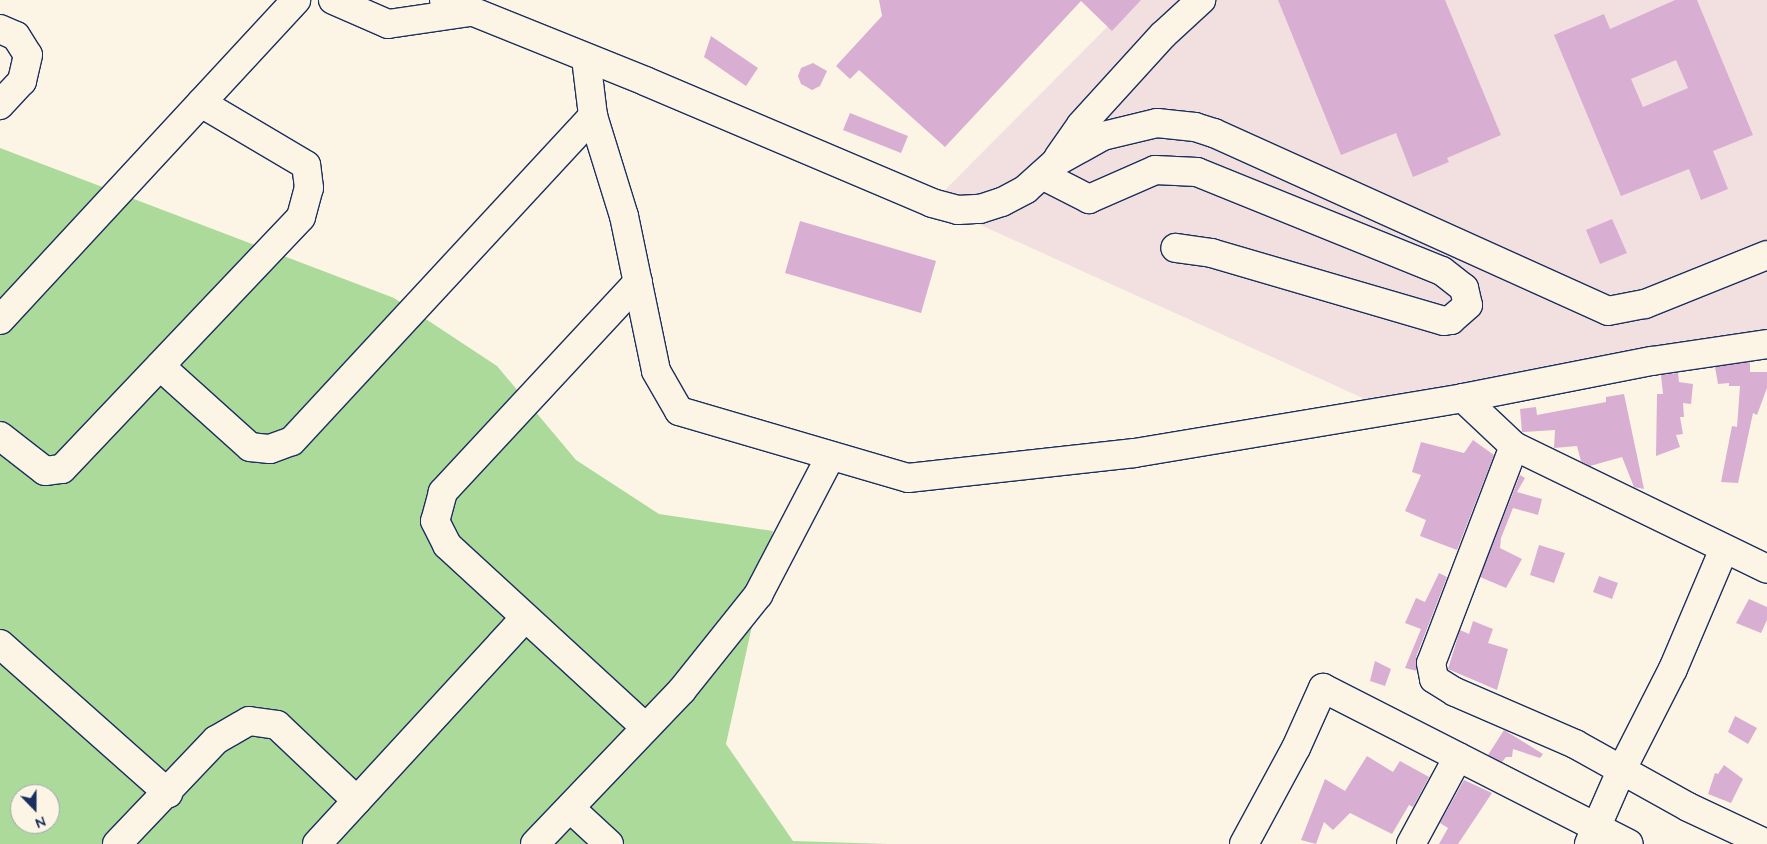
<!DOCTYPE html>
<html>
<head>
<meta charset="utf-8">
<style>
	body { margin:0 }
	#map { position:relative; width:1767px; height:844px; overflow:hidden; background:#fcf5e5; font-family:"Architects Daughter",sans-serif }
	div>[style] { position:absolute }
	.built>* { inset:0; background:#f2e0e0 }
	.green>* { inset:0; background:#abda9a }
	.building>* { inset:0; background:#d9aed3 }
	.roads { filter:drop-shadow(1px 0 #1b2f5e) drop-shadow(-1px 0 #1b2f5e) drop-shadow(0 1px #1b2f5e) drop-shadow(0 -1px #1b2f5e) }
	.minor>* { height:28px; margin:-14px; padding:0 14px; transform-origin:14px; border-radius:14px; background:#fcf5e5 }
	span { translate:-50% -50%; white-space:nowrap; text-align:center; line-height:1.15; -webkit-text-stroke:4px #fcf5e5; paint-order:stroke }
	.north { position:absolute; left:10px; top:784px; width:50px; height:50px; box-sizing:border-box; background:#fcf5e5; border:1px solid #a2a6af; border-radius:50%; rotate:158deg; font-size:14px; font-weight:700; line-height:20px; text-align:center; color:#1b2f5e }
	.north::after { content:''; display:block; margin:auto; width:18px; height:22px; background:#1b2f5e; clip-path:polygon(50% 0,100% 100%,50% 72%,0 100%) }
</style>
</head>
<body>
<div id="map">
	<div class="built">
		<div style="clip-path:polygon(1134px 0,1767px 0,1767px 354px,1411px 420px,932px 203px)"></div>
	</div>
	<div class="green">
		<div style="clip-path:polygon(evenodd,0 148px,394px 298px,497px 366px,576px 460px,659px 514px,773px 531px,726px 744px,793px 841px,888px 844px,0 844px,0 148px,20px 794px,50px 794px,50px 824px,20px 824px,20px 794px)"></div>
	</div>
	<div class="building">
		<div style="clip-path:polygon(879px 0,1141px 0,1112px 31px,1081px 1px,945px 147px,859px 70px,850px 79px,836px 66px,882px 16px)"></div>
		<div style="clip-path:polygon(1278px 0,1445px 0,1501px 135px,1447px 158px,1449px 162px,1413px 177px,1396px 133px,1341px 155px)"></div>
		<div style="clip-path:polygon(evenodd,1675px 0,1697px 0,1753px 135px,1713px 151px,1728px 189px,1701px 200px,1689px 169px,1621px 196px,1554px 35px,1604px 14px,1610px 29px,1675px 0,1676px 60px,1688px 88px,1643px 107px,1631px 79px,1676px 60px)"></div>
		<div style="clip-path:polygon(711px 36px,758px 68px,746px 86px,704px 57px)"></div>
		<div style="clip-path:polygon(813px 63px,827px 71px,820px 86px,812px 90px,801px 84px,798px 76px,801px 68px)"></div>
		<div style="clip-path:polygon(850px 113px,908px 136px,901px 153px,843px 130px)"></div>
		<div style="clip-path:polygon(1612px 219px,1627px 253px,1600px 264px,1586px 230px)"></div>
		<div style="clip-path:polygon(800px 221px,936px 261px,921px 313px,785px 273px)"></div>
		<div style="clip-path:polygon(1750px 362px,1750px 372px,1767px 372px,1767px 388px,1757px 415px,1753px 413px,1738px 483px,1721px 482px,1732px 426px,1737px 427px,1740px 386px,1729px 386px,1729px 383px,1718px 384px,1715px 367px)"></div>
		<div style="clip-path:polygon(1678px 373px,1679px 382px,1693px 384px,1691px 404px,1683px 403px,1684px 417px,1680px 417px,1683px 434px,1676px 435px,1680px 447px,1656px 456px,1657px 394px,1663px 394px,1661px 375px)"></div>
		<div style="clip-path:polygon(1624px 394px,1644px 489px,1634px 487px,1622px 457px,1590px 466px,1581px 461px,1577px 446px,1554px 448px,1555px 430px,1522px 432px,1520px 409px,1536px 407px,1537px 415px,1606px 402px,1606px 397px)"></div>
		<div style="clip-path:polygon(1473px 440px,1494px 455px,1457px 550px,1420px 536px,1426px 520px,1405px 511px,1421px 475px,1412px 472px,1421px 442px,1464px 453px)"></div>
		<div style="clip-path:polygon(1520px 475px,1525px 478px,1517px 492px,1542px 499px,1538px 515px,1513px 508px,1501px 538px,1500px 548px,1522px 559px,1506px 588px,1480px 577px)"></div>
		<div style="clip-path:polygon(1539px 545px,1565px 553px,1554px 583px,1530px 575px)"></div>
		<div style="clip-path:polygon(1439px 573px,1447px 577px,1416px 657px,1417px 671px,1405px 668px,1421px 629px,1405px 623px,1416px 598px,1425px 602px)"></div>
		<div style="clip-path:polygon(1599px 576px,1618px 583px,1612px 599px,1593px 592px)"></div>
		<div style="clip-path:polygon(1749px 599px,1767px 607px,1767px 620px,1761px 633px,1736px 623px)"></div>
		<div style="clip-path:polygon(1473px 621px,1493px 629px,1488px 643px,1508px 649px,1497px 690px,1448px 669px,1460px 630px,1469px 634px)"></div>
		<div style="clip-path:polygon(1375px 661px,1391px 669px,1385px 686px,1370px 681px)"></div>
		<div style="clip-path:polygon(1735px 716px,1757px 728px,1748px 744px,1728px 732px)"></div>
		<div style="clip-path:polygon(1504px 730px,1543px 754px,1540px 758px,1513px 749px,1512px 757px,1506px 757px,1502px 762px,1488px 755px)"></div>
		<div style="clip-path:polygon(1367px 756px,1393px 772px,1400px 761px,1429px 777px,1435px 766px,1413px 807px,1409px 805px,1392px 834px,1350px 813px,1333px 830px,1324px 822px,1316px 844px,1301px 840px,1325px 779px,1345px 791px)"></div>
		<div style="clip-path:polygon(1724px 765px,1743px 779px,1731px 803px,1708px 794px,1715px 773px,1718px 774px)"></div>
		<div style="clip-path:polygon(1464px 780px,1492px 793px,1458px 844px,1439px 844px,1448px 828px,1440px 823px)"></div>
	</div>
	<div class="roads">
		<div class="minor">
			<div style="left:333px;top:0;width:60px;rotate:23.6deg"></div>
			<div style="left:388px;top:24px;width:83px;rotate:-8.3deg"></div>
			<div style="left:444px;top:0;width:217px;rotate:21.9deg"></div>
			<div style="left:645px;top:81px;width:312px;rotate:23deg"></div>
			<div style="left:932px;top:203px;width:27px;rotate:15deg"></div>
			<div style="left:958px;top:210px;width:22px;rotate:-3deg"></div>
			<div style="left:980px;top:209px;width:23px;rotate:-18deg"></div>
			<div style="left:1002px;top:202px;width:27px;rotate:-28deg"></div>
			<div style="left:1026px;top:189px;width:40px;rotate:-42deg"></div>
			<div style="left:1056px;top:162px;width:54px;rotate:-29deg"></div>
			<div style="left:1103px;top:136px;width:56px;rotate:-13.5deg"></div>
			<div style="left:1157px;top:123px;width:38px;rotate:6deg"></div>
			<div style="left:1195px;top:127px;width:20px;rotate:18deg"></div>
			<div style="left:1214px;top:133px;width:432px;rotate:24.3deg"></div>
			<div style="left:1608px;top:311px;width:38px;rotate:-11deg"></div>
			<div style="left:1645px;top:304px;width:131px;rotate:-21.9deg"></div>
			<div style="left:0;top:29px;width:17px;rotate:24deg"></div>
			<div style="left:16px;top:36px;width:22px;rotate:58deg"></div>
			<div style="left:28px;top:55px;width:27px;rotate:103deg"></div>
			<div style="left:22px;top:81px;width:33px;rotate:133deg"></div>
			<div style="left:586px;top:58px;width:58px;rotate:83.1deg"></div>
			<div style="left:593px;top:116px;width:105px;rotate:72.8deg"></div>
			<div style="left:624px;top:216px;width:158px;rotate:78.3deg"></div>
			<div style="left:656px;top:371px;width:46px;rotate:60.1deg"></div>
			<div style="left:679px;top:411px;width:239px;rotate:16.3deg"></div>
			<div style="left:908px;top:478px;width:228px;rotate:-6.3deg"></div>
			<div style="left:1135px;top:453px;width:333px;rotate:-9.5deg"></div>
			<div style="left:1463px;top:398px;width:193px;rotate:-11.1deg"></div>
			<div style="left:1652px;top:361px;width:116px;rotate:-8.4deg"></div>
			<div style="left:1058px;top:158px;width:40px;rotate:-55.1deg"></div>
			<div style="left:1081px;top:125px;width:122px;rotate:-47.7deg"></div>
			<div style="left:1163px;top:35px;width:52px;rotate:-42.6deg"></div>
			<div style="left:1042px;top:175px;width:53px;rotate:27.1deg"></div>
			<div style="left:1089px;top:199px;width:72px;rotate:-23.7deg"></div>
			<div style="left:1155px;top:170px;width:42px;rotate:2.7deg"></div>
			<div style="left:1197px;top:172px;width:264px;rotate:22deg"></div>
			<div style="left:1442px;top:271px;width:28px;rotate:38deg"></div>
			<div style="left:1464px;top:288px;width:17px;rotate:77deg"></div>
			<div style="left:1468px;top:305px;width:23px;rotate:139deg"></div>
			<div style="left:1451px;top:320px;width:7px;rotate:172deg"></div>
			<div style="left:1444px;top:321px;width:242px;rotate:-163.7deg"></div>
			<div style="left:1212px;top:253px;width:37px;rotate:-172deg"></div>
			<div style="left:638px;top:282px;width:287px;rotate:132.9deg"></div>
			<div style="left:443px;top:492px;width:30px;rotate:105deg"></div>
			<div style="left:435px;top:521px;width:27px;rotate:63deg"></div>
			<div style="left:447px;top:545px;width:270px;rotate:42.6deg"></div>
			<div style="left:0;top:320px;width:436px;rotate:-47.2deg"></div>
			<div style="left:160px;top:366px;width:121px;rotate:42deg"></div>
			<div style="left:250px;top:447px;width:20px;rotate:6deg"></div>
			<div style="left:270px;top:449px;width:23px;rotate:-20deg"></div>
			<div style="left:292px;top:441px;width:443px;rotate:-47.2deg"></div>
			<div style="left:1463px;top:398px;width:70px;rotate:43.3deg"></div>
			<div style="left:1514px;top:446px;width:281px;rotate:25.9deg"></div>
			<div style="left:0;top:436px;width:57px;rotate:37.9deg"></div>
			<div style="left:45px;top:471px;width:17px;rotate:-7deg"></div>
			<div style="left:62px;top:469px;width:347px;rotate:-46.5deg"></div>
			<div style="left:301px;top:217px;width:30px;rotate:-75deg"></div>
			<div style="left:309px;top:188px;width:23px;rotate:-97deg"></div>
			<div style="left:306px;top:165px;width:122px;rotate:-149.4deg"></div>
			<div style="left:1514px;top:446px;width:232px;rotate:110.9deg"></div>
			<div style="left:1431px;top:663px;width:16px;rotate:79deg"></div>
			<div style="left:1434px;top:679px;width:25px;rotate:32deg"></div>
			<div style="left:1455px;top:692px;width:131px;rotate:23.4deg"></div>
			<div style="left:1575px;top:744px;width:129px;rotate:29.1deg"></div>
			<div style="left:1688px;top:807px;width:87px;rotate:25.1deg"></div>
			<div style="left:0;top:644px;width:225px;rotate:41.6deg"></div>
			<div style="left:570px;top:808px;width:53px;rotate:42.7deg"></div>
			<div style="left:117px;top:844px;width:144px;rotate:-46.4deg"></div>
			<div style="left:216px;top:740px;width:38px;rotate:-30deg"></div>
			<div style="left:249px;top:721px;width:28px;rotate:8deg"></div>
			<div style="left:277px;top:725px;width:110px;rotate:43.5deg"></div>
			<div style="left:317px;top:844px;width:307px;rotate:-47.4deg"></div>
			<div style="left:535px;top:844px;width:213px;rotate:-46.3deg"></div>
			<div style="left:682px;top:690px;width:122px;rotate:-51.3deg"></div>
			<div style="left:758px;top:595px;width:156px;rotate:-62.4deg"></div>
			<div style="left:1244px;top:844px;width:109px;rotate:-61.6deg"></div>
			<div style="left:1296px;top:748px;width:66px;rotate:-65.8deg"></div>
			<div style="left:1323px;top:688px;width:343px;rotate:27deg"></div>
			<div style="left:1411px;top:844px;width:99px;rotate:-61.6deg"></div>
			<div style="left:1589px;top:844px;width:80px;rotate:-66.3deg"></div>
			<div style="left:1621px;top:771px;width:114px;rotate:-63deg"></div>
			<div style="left:1673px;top:669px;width:130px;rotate:-67deg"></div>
		</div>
	</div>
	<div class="north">N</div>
</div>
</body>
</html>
